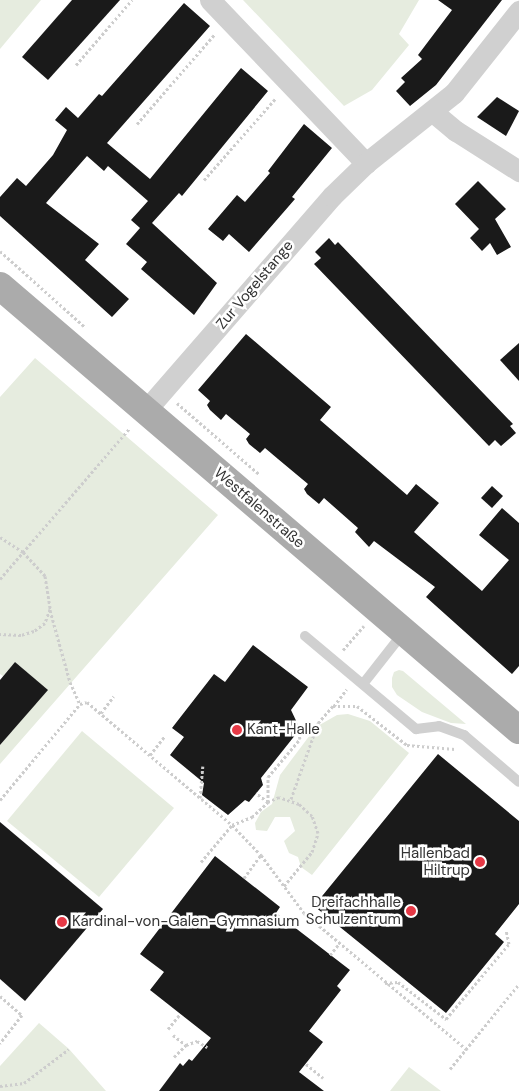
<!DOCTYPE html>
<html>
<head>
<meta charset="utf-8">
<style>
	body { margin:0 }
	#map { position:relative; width:519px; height:1091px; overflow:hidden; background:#fff; font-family:"DM Sans",sans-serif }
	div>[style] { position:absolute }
	.green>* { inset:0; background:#e6ecdf }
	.building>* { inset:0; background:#1a1a1a }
	.path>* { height:3px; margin-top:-1.5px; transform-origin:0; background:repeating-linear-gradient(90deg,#cdcdcd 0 2.5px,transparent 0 5px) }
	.service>* { height:10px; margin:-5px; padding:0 5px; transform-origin:5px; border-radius:5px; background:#d0d0d0 }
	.minor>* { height:21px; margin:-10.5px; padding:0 10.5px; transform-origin:10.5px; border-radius:10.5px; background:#d0d0d0 }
	.primary>* { height:28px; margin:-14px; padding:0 14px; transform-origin:14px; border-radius:14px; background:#ababab }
	.dots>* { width:14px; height:14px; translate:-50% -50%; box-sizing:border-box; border:2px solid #fff; border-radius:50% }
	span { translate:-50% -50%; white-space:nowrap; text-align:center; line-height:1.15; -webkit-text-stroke:5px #fff; paint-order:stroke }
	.street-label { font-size:15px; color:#333 }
	.poi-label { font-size:15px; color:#333 }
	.left { translate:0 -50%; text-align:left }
	.right { translate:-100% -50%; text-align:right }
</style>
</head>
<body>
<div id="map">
	<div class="green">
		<div style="clip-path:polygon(0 0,41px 0,0 49px)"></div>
		<div style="clip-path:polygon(243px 0,419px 0,399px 34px,409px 45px,372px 90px,344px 106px)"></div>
		<div style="clip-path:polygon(35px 358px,218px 515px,0 764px,0 745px,47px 690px,15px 662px,3px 676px,0 674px,0 397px)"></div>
		<div style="clip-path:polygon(399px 670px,403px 671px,466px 724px,451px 723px,422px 712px,397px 695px,392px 687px,392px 678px,394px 672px)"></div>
		<div style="clip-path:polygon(348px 714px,370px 721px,409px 753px,312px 875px,301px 867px,298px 857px,289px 853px,284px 841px,295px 831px,290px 817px,275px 817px,267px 831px,256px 830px,255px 823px,261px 812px,272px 804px,280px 775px,316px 727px,337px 715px)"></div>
		<div style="clip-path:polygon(82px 731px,174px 808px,99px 897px,7px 821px)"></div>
		<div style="clip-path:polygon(39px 1023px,69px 1049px,106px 1091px,0 1091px,0 1066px)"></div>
		<div style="clip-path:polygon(409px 1067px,441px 1091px,390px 1091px)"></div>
	</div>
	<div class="building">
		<div style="clip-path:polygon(72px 0,120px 0,48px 80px,22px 57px)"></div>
		<div style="clip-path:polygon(438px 0,502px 0,436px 85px,410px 106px,396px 91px,405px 82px,401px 78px,422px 59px,418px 55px,452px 10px)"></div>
		<div style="clip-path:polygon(184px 3px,210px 26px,107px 143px,150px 179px,241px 68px,268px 91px,182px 196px,179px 193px,152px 223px,217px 283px,194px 315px,141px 269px,147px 262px,126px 244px,140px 228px,131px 220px,148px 201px,108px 166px,104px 171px,87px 156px,46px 203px,99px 244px,85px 260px,129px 299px,112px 317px,0 216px,0 197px,17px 178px,26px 186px,53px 155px,67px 130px,55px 120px,66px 107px,78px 118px,99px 94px,102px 96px)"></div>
		<div style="clip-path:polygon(497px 97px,519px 111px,506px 136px,477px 117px)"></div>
		<div style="clip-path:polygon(304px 124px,332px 148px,292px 197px,295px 199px,249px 252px,229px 234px,223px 241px,208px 229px,237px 195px,245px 202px,270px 173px,268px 171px)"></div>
		<div style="clip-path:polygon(478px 181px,506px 209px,495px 219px,511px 247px,497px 255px,490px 243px,482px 251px,470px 238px,479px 229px,455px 204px)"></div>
		<div style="clip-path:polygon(329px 238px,335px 245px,338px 242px,513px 424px,510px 426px,516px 433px,501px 446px,495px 440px,489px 446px,314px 264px,321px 258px,315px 252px)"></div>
		<div style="clip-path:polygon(246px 334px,331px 407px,320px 420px,407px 495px,416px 484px,439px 503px,414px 532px,482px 591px,509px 560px,479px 535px,502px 508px,519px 523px,519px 666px,512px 674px,426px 597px,435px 587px,374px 541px,369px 547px,355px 532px,358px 528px,324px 498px,319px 504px,307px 494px,304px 489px,308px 484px,278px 459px,265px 448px,260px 453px,249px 444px,246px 439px,250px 434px,226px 414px,221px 420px,210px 410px,207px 405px,210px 401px,198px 390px)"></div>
		<div style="clip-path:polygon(519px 343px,519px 381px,500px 360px)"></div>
		<div style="clip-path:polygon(492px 486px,503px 496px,492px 508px,481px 498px)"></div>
		<div style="clip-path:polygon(253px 645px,308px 687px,291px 710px,300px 729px,261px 778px,263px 785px,249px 802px,245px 800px,228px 815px,202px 795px,204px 783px,170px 755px,184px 737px,172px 728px,214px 674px,225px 682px)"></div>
		<div style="clip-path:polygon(15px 662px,48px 690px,0 745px,0 680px)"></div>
		<div style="clip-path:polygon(438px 754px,519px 821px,519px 904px,495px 934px,504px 942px,446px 1013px,314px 906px)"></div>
		<div style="clip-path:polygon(0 822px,103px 909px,25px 1001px,0 979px)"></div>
		<div style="clip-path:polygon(215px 856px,280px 907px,276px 913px,350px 970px,337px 986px,341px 990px,309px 1031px,323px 1042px,299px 1072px,324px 1091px,159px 1091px,180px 1063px,183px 1066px,189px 1059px,192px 1061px,211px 1038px,150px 990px,164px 972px,140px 954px)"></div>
	</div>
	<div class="path">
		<div style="left:76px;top:65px;width:86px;rotate:-49.3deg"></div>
		<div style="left:137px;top:124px;width:119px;rotate:-49.1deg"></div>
		<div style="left:204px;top:180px;width:109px;rotate:-48.7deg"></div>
		<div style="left:0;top:251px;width:113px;rotate:41.8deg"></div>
		<div style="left:177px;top:403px;width:108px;rotate:40.9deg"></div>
		<div style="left:0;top:537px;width:27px;rotate:33deg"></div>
		<div style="left:23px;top:552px;width:33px;rotate:47deg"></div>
		<div style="left:45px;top:576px;width:33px;rotate:81deg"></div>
		<div style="left:50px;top:609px;width:15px;rotate:110deg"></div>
		<div style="left:45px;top:623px;width:14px;rotate:144deg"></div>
		<div style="left:34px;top:631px;width:14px;rotate:163deg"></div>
		<div style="left:21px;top:635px;width:21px;rotate:-177deg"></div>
		<div style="left:0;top:579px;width:199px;rotate:-49.3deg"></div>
		<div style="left:50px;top:610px;width:75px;rotate:74.5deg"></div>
		<div style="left:70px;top:682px;width:24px;rotate:66deg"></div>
		<div style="left:343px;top:650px;width:32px;rotate:-49deg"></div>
		<div style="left:334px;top:706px;width:21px;rotate:-53deg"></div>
		<div style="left:101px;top:713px;width:21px;rotate:-53deg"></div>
		<div style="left:150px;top:755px;width:24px;rotate:-52deg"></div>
		<div style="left:200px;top:798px;width:32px;rotate:-85deg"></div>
		<div style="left:291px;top:799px;width:81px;rotate:-70.4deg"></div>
		<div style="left:318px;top:723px;width:23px;rotate:-49deg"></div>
		<div style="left:333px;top:706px;width:24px"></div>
		<div style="left:357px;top:706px;width:63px;rotate:38deg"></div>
		<div style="left:407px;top:745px;width:48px;rotate:4.8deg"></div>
		<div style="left:0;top:800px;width:125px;rotate:-50.2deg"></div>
		<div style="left:80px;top:704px;width:7px;rotate:-16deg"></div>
		<div style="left:87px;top:702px;width:190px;rotate:40.3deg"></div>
		<div style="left:232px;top:825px;width:42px;rotate:46deg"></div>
		<div style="left:261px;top:855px;width:72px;rotate:53.4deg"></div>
		<div style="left:304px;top:913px;width:212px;rotate:40deg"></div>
		<div style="left:201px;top:862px;width:48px;rotate:-50deg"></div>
		<div style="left:232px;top:825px;width:22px;rotate:-22deg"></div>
		<div style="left:252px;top:817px;width:22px;rotate:-43deg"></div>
		<div style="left:268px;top:802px;width:15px;rotate:-143deg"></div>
		<div style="left:244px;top:878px;width:29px;rotate:-54deg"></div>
		<div style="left:284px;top:886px;width:44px;rotate:-50.5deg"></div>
		<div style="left:312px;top:852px;width:20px;rotate:-72deg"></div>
		<div style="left:318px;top:833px;width:18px;rotate:-109deg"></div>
		<div style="left:312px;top:816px;width:18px;rotate:-137deg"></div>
		<div style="left:299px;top:804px;width:21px;rotate:-161deg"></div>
		<div style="left:279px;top:797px;width:12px;rotate:156deg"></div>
		<div style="left:268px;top:802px;width:25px;rotate:-90deg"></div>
		<div style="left:268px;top:777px;width:50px;rotate:-49.9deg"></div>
		<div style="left:300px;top:739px;width:8px;rotate:-104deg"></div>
		<div style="left:330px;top:955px;width:14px;rotate:-51deg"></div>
		<div style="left:385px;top:983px;width:13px;rotate:-4deg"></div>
		<div style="left:398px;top:982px;width:61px;rotate:37.6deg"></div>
		<div style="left:446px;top:1019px;width:98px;rotate:-50deg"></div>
		<div style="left:509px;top:944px;width:14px;rotate:-102deg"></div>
		<div style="left:0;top:996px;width:29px;rotate:41deg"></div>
		<div style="left:22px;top:1015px;width:36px;rotate:128deg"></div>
		<div style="left:168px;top:1029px;width:19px;rotate:-51deg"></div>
		<div style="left:173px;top:1035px;width:16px;rotate:38deg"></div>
		<div style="left:174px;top:1057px;width:17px;rotate:-45deg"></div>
		<div style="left:186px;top:1045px;width:12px;rotate:-20deg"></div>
		<div style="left:197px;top:1041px;width:12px;rotate:31deg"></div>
		<div style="left:306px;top:1064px;width:22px;rotate:39deg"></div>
		<div style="left:450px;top:1069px;width:109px;rotate:-50.9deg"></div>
		<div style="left:0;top:1086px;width:24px;rotate:-7deg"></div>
		<div style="left:24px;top:1083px;width:56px;rotate:-37.1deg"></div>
	</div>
	<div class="service">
		<div style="left:305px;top:636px;width:145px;rotate:40deg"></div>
		<div style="left:416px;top:729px;width:23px;rotate:-7deg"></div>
		<div style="left:439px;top:726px;width:27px;rotate:20deg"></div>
		<div style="left:464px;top:735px;width:72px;rotate:40.5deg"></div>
		<div style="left:363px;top:684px;width:65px;rotate:-51.9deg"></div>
	</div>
	<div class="minor">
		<div style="left:210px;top:0;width:226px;rotate:46.3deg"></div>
		<div style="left:433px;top:112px;width:30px;rotate:40deg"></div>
		<div style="left:456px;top:131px;width:75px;rotate:32.4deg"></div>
		<div style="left:146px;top:410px;width:284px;rotate:-49deg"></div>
		<div style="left:332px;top:196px;width:47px;rotate:-44.1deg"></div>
		<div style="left:366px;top:163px;width:112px;rotate:-38.5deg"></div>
		<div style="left:454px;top:93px;width:105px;rotate:-51.6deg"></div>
	</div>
	<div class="primary">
		<div style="left:0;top:286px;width:683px;rotate:40.55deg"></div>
	</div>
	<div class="dots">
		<div style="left:237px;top:730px;background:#e63946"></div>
		<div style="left:480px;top:862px;background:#e63946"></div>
		<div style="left:411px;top:911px;background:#e63946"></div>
		<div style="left:62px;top:922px;background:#e63946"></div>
	</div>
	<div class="street-label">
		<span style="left:255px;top:285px;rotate:-50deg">Zur Vogelstange</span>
		<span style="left:259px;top:508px;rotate:41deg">Westfalenstraße</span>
	</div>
	<div class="poi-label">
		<span class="left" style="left:247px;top:730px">Kant-Halle</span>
		<span class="right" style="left:470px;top:862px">Hallenbad<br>Hiltrup</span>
		<span class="right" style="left:401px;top:911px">Dreifachhalle<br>Schulzentrum</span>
		<span class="left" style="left:72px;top:922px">Kardinal-von-Galen-Gymnasium</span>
	</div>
</div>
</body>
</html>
